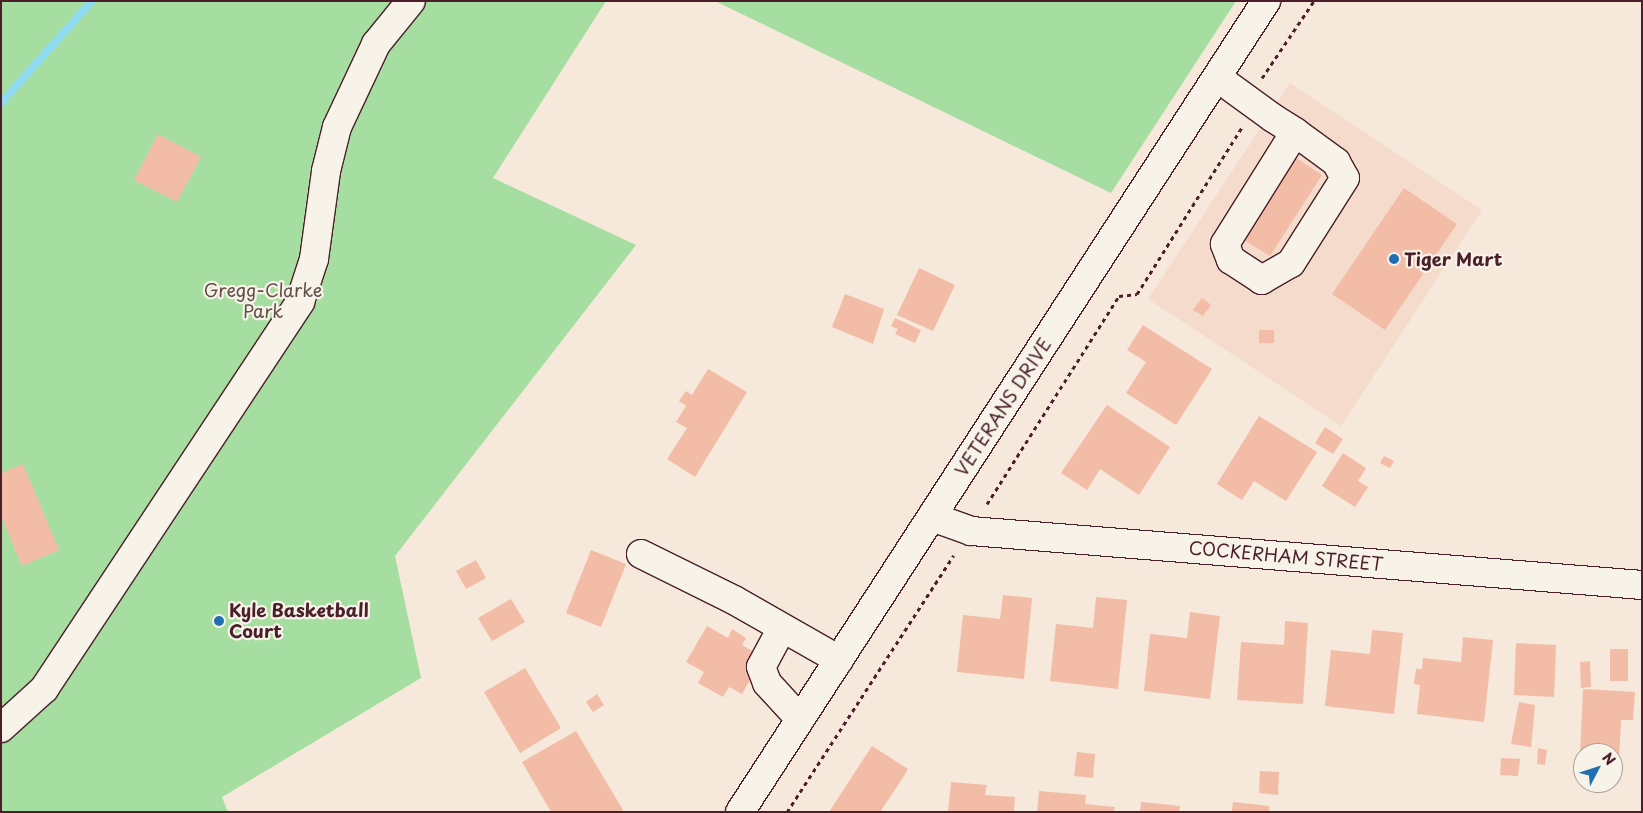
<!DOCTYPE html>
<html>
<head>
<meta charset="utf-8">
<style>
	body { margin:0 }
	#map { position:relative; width:1643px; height:813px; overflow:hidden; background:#f6e8db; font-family:"Playpen Sans",sans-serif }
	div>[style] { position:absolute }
	.built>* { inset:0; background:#f5dbcb }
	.green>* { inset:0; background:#a6dea2 }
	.stream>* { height:8px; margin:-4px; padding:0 4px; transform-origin:4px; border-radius:4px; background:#91dcf1 }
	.building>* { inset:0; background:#f3bca7 }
	.path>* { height:3px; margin-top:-1.5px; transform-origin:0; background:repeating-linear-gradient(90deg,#4a1f2b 0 4px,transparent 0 8px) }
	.roads { filter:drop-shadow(1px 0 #4a1f2b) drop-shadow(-1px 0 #4a1f2b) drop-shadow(0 1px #4a1f2b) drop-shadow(0 -1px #4a1f2b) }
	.minor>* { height:28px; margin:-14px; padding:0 14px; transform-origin:14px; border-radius:14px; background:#f7f3e8 }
	.major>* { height:28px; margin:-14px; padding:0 14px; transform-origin:14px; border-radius:14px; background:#f7f3e8 }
	.dots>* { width:14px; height:14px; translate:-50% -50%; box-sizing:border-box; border:2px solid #f7f3e8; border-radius:50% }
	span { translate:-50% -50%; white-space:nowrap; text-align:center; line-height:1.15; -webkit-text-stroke:4.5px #f7f3e8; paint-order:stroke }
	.poi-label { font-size:18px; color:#4a1f2b; font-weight:700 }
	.left { translate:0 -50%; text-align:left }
	.park-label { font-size:18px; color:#614f49 }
	.street-label { font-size:18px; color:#4a1f2b }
	.frame { position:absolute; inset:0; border:2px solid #4a1f2b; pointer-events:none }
	.north { position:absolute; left:1573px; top:743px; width:50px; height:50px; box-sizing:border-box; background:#f7f3e8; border:1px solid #b29e9c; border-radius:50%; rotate:50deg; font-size:14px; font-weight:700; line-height:20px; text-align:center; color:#4a1f2b }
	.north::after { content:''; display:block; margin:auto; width:18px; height:22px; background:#1f6fb2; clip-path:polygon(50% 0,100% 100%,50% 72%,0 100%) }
</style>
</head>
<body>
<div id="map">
	<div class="built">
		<div style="clip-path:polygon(1290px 83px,1482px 210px,1341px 426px,1148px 299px)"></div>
	</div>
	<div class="green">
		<div style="clip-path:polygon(1px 1px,606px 1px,493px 178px,636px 245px,395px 556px,421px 678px,222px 797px,228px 812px,1px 812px)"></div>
		<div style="clip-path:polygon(715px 1px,1236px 1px,1111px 193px)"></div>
	</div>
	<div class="stream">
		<div style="left:1px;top:103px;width:137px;rotate:-48.3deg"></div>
	</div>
	<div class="building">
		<div style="clip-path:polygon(158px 134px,201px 157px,177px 202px,134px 180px)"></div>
		<div style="clip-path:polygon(1296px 158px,1322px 175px,1270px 256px,1244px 240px)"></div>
		<div style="clip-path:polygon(1404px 188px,1457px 224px,1385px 330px,1332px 294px)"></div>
		<div style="clip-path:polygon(919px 268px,955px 285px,933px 331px,897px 315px)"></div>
		<div style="clip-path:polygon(845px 294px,884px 309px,873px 344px,832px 327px)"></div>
		<div style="clip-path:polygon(1202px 298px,1211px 305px,1203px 316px,1193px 310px)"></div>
		<div style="clip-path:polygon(895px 318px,921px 330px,915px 343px,895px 334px,898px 329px,891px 326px)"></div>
		<div style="clip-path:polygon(1143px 325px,1212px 369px,1176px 425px,1126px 393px,1146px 362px,1127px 350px)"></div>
		<div style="clip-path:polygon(1259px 330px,1274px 330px,1274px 343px,1259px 343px)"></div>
		<div style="clip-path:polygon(708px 369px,747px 392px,695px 477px,667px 459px,687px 428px,676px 422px,686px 406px,679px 401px,686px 391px,692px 395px)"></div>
		<div style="clip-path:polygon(1107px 405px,1170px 447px,1139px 495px,1100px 469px,1087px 490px,1061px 473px)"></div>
		<div style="clip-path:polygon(1259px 416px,1317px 452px,1286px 501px,1254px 481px,1242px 500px,1217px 484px)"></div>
		<div style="clip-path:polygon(1325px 427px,1343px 439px,1333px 454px,1315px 443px)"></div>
		<div style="clip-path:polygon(1343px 453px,1366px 468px,1358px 481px,1368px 487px,1355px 507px,1322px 486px)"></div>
		<div style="clip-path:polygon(1384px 456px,1394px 461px,1390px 468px,1380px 463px)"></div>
		<div style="clip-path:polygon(23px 464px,59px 550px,22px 566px,1px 516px,1px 473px)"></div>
		<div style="clip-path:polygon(591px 550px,626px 564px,601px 627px,566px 613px)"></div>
		<div style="clip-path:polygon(476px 560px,486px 578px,466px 589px,456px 571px)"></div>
		<div style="clip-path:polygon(1003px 595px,1032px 598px,1024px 679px,957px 672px,963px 615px,1000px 619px)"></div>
		<div style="clip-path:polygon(1096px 597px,1127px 600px,1118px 689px,1050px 681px,1056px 624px,1093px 628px)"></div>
		<div style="clip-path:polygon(511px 599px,525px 622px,492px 641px,478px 618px)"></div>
		<div style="clip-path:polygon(1190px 612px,1220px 616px,1210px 699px,1144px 691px,1150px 634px,1187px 638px)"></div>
		<div style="clip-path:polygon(1285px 621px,1308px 623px,1303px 704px,1237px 700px,1241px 642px,1284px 645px)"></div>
		<div style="clip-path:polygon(707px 626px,728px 638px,732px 629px,746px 638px,742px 645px,763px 657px,742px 694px,729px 687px,723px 697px,698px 683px,704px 672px,686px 662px)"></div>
		<div style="clip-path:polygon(1372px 630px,1403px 633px,1394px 714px,1325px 706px,1331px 650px,1370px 654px)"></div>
		<div style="clip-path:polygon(1463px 637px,1493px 640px,1484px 722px,1417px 714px,1420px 685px,1414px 684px,1416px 669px,1422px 669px,1423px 658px,1461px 662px)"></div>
		<div style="clip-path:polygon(1516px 643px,1556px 645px,1554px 697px,1514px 695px)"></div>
		<div style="clip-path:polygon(1610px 649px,1628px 649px,1628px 681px,1610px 681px)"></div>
		<div style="clip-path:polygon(1590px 661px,1591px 687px,1581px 688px,1580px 662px)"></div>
		<div style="clip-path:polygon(525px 668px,561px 728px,520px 753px,484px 692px)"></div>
		<div style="clip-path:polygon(1583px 689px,1635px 692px,1633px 720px,1621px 720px,1619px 758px,1613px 758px,1613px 753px,1583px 753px,1580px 756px)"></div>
		<div style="clip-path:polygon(597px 694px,604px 705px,593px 712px,586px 702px)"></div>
		<div style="clip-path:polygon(1519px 702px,1535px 705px,1531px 747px,1511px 744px)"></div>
		<div style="clip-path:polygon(576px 731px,623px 810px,619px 812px,551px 812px,522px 762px)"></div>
		<div style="clip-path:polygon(872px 746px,908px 769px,902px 779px,880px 812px,829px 812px)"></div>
		<div style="clip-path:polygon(1538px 748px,1547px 750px,1545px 765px,1537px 764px)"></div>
		<div style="clip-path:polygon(1077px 752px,1095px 754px,1093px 778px,1074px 776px)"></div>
		<div style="clip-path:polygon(1501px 758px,1520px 759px,1518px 776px,1500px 775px)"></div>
		<div style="clip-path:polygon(1260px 771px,1279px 772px,1278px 795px,1259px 793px)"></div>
		<div style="clip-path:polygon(951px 782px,987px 785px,985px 795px,1015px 797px,1014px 812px,948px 812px)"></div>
		<div style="clip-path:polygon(1039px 791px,1086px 795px,1085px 804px,1115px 807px,1114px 812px,1037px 812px)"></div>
		<div style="clip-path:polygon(1141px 802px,1180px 806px,1179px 812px,1140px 812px)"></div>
		<div style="clip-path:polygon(1233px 802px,1269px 806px,1269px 812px,1232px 812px)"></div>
	</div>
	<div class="path">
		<div style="left:1262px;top:78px;width:93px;rotate:-56deg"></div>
		<div style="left:987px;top:504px;width:246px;rotate:-57.6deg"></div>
		<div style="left:1119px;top:296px;width:18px;rotate:-6deg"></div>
		<div style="left:1137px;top:294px;width:197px;rotate:-57.8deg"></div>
		<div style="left:787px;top:812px;width:306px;rotate:-57deg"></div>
	</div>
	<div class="roads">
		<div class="minor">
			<div style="left:1218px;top:78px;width:68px;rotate:36deg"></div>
			<div style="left:1273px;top:118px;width:26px;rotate:32deg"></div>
			<div style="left:1295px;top:132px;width:51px;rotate:36.2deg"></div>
			<div style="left:1336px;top:162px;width:18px;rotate:61deg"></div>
			<div style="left:1345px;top:178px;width:101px;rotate:122.4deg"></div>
			<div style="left:1291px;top:263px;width:34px;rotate:150deg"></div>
			<div style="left:1262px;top:280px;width:37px;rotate:-147deg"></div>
			<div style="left:1231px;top:260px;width:17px;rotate:-111deg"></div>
			<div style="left:1225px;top:244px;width:132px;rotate:-58deg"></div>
			<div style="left:932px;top:517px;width:41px;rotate:19.7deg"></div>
			<div style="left:971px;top:531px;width:673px;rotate:4.6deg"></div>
			<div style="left:641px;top:554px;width:104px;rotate:26.3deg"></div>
			<div style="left:734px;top:600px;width:121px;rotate:29.7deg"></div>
			<div style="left:782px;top:628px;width:44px;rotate:118.3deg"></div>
			<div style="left:761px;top:667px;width:17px;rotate:69deg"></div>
			<div style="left:767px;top:683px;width:49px;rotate:47.5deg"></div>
			<div style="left:1px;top:728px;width:58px;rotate:-42.2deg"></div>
			<div style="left:44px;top:689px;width:464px;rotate:-56.5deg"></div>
			<div style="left:300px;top:302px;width:45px;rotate:-72deg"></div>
			<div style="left:314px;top:259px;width:89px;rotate:-82.2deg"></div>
			<div style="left:326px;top:171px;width:45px;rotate:-76deg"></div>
			<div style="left:337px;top:127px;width:92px;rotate:-64.8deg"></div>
			<div style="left:376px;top:44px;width:55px;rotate:-50.9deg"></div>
		</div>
		<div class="major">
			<div style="left:740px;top:812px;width:967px;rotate:-57.03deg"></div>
		</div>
	</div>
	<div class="dots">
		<div style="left:1394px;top:259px;background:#1f6fb2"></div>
		<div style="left:219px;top:621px;background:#1f6fb2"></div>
	</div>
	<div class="poi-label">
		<span class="left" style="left:1404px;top:259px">Tiger Mart</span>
		<span class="left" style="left:229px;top:621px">Kyle Basketball<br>Court</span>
	</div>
	<div class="park-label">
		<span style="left:263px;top:301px">Gregg-Clarke<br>Park</span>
	</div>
	<div class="street-label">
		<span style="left:1003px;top:407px;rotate:-57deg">VETERANS DRIVE</span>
		<span style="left:1286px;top:556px;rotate:5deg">COCKERHAM STREET</span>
	</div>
	<div class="frame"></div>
	<div class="north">N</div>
</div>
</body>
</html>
